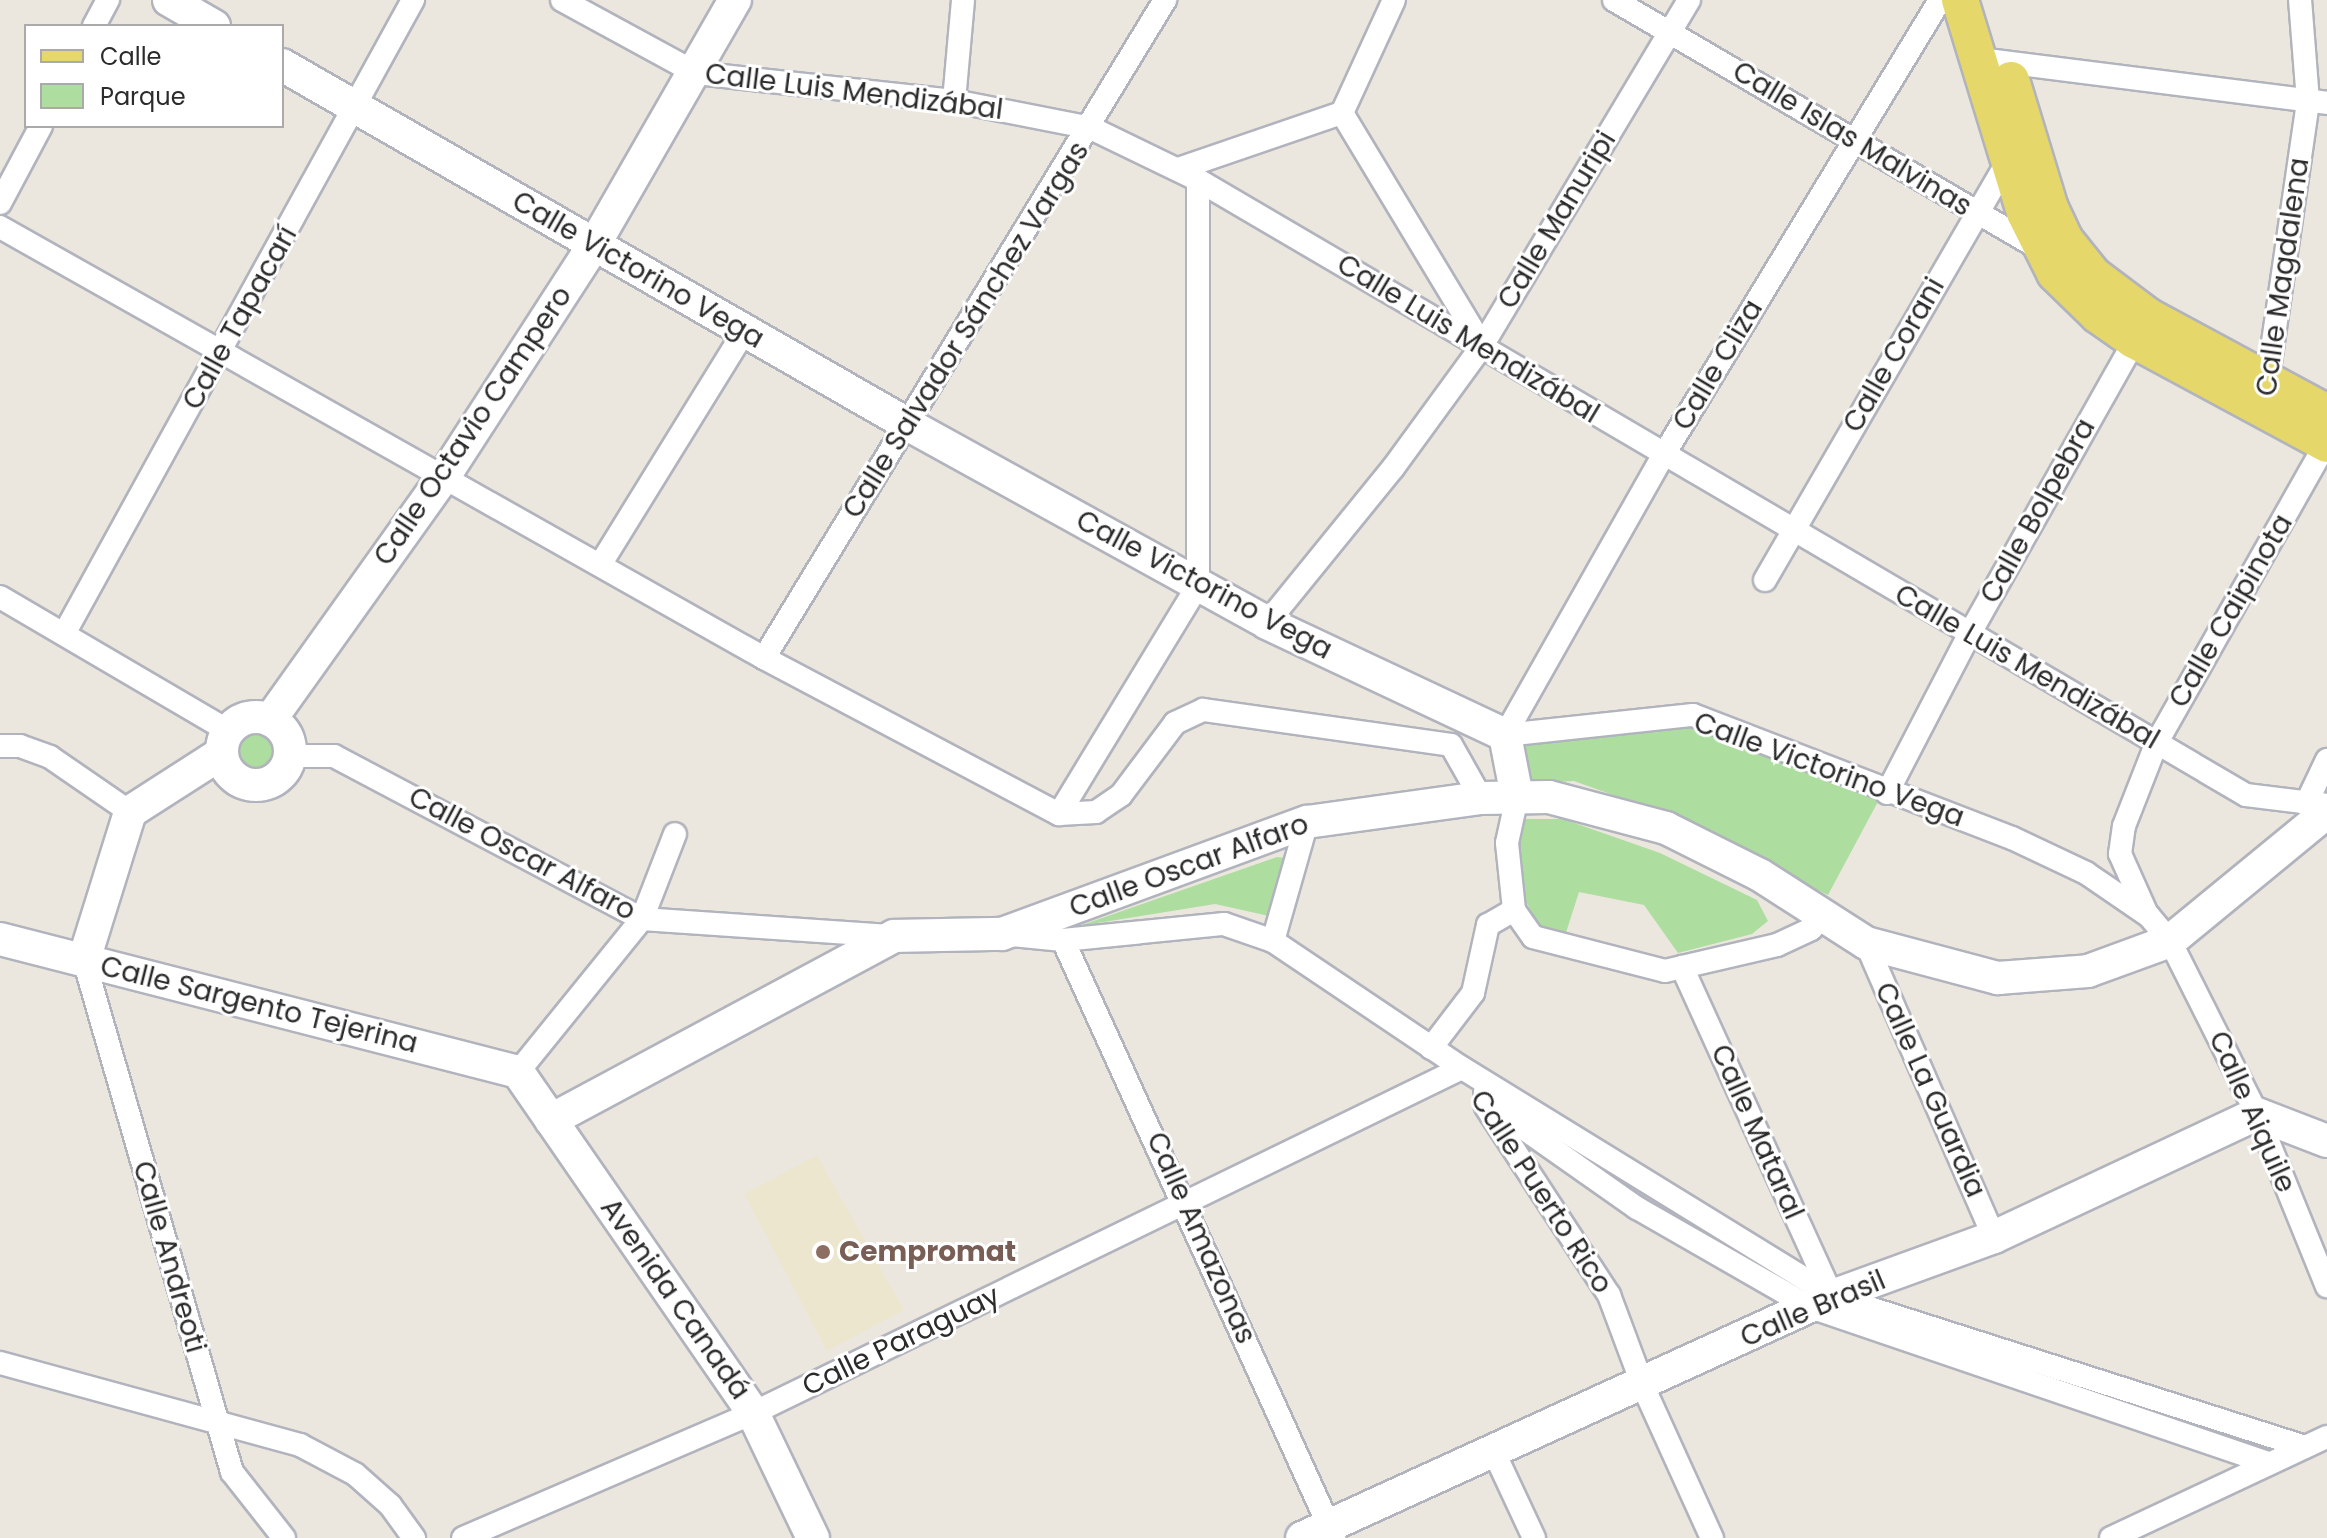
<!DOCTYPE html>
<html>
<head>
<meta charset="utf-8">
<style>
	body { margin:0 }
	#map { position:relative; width:2327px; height:1538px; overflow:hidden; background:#ebe7de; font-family:Poppins,sans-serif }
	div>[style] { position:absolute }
	.education>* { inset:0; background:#ece6cf }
	.green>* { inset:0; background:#adde9f }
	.round { border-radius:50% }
	.roads { filter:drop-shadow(2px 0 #b1b3bd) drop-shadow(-2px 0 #b1b3bd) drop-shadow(0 2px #b1b3bd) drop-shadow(0 -2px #b1b3bd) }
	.street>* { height:22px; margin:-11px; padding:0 11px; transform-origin:11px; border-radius:11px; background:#fff }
	.secondary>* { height:32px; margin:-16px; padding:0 16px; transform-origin:16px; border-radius:16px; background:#fff }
	.secondary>.ring { margin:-16px; padding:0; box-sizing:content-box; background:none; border:32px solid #fff; border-radius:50% }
	.primary>* { height:36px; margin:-18px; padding:0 18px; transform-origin:18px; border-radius:18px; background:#e5d769 }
	.dots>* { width:22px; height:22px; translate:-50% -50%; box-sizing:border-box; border:4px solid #fff; border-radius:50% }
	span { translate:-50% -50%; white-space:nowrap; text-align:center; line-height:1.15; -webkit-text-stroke:6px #fff; paint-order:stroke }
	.street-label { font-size:28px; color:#2b2b2b }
	.education-label { font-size:28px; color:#785e54; font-weight:700 }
	.left { translate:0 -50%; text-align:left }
	.legend { position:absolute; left:24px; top:24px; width:260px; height:104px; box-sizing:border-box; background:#fff; border:2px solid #aaa; margin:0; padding:10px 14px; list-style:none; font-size:24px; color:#2b2b2b }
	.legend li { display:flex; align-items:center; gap:16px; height:40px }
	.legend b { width:40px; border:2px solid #aaa }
</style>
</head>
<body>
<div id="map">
	<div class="education">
		<div style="clip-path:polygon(817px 1155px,904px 1310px,827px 1351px,744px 1194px)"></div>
	</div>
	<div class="green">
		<div style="clip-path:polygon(1652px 714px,1698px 719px,1881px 796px,1828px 895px,1638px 804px,1574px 781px,1527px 784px,1521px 721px)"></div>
		<div class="round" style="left:236px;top:731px;width:40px;height:40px"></div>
		<div style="clip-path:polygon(1515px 819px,1563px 819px,1660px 853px,1757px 900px,1768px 921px,1752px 934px,1678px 953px,1644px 905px,1579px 892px,1564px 939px,1540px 927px,1525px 900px)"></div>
		<div style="clip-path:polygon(1277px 857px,1286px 858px,1269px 916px,1215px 904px,1079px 926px)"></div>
	</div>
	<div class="roads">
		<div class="street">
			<div style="left:562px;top:0;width:153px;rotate:28.6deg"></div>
			<div style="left:696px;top:73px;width:260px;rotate:6.2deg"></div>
			<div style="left:954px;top:101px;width:140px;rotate:11.1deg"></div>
			<div style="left:1091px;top:128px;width:119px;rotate:25.9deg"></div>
			<div style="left:1198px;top:180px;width:1215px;rotate:30.41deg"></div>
			<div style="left:2246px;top:795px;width:82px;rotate:7deg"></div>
			<div style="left:1614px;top:0;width:495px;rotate:30.3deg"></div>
			<div style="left:94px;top:26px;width:30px;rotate:-62deg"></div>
			<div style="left:1980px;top:59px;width:350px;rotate:7.2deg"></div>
			<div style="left:954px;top:101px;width:101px;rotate:-84.9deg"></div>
			<div style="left:1342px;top:113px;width:267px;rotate:58.9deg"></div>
			<div style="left:1342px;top:113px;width:124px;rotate:-65.3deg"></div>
			<div style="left:1178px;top:169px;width:173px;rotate:-18.9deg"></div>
			<div style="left:0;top:203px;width:87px;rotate:-62deg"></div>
			<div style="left:0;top:227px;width:877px;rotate:29.43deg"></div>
			<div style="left:764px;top:658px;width:334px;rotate:27.9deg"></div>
			<div style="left:1059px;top:814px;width:37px;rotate:-3deg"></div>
			<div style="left:1096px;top:812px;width:30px;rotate:-34deg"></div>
			<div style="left:1121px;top:795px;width:90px;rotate:-53.1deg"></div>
			<div style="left:1175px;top:723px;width:31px;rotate:-25deg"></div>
			<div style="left:1203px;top:710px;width:250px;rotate:8deg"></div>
			<div style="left:1451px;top:745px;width:61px;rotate:60.5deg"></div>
			<div style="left:2266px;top:390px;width:292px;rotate:-81.7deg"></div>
			<div style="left:2308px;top:101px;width:101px;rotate:-94.5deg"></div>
			<div style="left:600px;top:565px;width:274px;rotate:-58.3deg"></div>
			<div style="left:1765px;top:580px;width:490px;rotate:-59.9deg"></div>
			<div style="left:0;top:597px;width:264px;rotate:30.4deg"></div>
			<div style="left:1267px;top:623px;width:200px;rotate:-50.9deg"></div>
			<div style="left:1393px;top:468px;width:151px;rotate:-53.9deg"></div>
			<div style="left:1482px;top:346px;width:403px;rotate:-59.1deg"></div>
			<div style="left:64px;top:634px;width:724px;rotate:-61.17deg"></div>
			<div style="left:764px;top:658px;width:771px;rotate:-58.64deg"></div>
			<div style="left:1505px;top:735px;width:189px;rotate:-6.1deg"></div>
			<div style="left:1693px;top:715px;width:342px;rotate:21.1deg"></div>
			<div style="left:2012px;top:838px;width:82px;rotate:25.3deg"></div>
			<div style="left:2086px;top:873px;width:76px;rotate:34.3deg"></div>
			<div style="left:2149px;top:916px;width:33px;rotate:50deg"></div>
			<div style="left:2170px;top:941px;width:194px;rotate:63.3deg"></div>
			<div style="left:2257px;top:1114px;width:186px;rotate:67.9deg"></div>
			<div style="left:1505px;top:735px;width:321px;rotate:-60.5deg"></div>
			<div style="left:1663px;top:456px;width:534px;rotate:-58.72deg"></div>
			<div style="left:0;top:746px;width:20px"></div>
			<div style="left:20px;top:746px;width:32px;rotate:20deg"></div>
			<div style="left:50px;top:757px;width:97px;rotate:34.5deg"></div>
			<div style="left:290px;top:756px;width:44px"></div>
			<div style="left:334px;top:756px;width:348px;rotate:27.9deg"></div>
			<div style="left:642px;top:919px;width:252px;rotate:3.9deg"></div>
			<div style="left:1887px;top:793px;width:180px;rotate:-62.6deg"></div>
			<div style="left:1970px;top:633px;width:347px;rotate:-60.6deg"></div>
			<div style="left:1517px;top:797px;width:47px;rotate:102.3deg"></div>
			<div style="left:1507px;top:843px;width:67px;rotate:84deg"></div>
			<div style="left:1514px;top:910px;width:33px;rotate:55deg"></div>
			<div style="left:1533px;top:937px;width:136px;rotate:14.4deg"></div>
			<div style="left:1665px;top:971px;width:115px;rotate:-13.1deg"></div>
			<div style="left:1777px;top:945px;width:38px;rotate:-25deg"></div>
			<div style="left:1811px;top:929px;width:17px;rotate:-50deg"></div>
			<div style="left:2306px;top:804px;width:49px;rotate:-64.5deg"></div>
			<div style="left:1059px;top:814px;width:268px;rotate:-58.7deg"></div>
			<div style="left:1198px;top:585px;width:405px;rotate:-90deg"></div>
			<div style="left:2146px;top:912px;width:64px;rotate:-114.1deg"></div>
			<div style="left:2120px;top:854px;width:28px;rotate:-82deg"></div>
			<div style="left:2124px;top:826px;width:90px;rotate:-68.6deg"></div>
			<div style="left:2157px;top:742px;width:345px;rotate:-60.5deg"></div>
			<div style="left:1012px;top:935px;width:51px;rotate:5.6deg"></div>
			<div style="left:1063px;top:940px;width:162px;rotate:-5.7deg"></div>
			<div style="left:1224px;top:924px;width:52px;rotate:19.1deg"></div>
			<div style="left:1273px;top:941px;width:228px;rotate:33.9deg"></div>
			<div style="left:1462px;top:1068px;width:435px;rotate:31.6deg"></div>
			<div style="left:1832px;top:1296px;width:496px;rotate:17.7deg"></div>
			<div style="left:1063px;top:940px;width:656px;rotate:65.58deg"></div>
			<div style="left:1273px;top:941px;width:124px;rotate:-74.1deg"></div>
			<div style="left:1866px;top:943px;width:321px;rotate:66.5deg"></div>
			<div style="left:84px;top:960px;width:533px;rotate:73.88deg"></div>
			<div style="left:232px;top:1472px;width:84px;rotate:51.8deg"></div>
			<div style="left:1682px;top:967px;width:362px;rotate:65.5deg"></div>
			<div style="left:1431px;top:1048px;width:69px;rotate:-52.6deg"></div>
			<div style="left:1473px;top:993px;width:70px;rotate:-77.6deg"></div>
			<div style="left:1488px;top:925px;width:30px;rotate:-30deg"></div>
			<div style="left:518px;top:1072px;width:197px;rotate:-51deg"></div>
			<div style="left:642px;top:919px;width:91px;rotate:-68.8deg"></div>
			<div style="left:1485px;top:1092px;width:44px;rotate:45deg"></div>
			<div style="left:1516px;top:1123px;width:148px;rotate:35.1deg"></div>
			<div style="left:1637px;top:1208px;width:199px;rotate:29.8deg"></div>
			<div style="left:1810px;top:1307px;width:485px;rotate:18.8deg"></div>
			<div style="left:1486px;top:1107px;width:225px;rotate:56.8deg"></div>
			<div style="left:1609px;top:1295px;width:97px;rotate:69.5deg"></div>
			<div style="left:1643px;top:1386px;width:167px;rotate:65.6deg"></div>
			<div style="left:0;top:1363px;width:311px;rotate:15.3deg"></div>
			<div style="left:300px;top:1445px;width:62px;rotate:27.8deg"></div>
			<div style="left:355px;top:1474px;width:47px;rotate:41.5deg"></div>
			<div style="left:390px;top:1505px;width:41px;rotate:54deg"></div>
			<div style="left:1493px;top:1450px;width:97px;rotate:65deg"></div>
			<div style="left:463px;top:1538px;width:316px;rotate:-23.3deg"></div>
			<div style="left:753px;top:1413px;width:788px;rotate:-25.95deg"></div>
			<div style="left:2111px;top:1538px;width:238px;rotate:-25.1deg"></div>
		</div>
		<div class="secondary">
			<div style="left:169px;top:0;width:52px;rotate:30deg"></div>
			<div style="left:282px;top:65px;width:721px;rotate:29.87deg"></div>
			<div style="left:907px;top:424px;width:411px;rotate:28.9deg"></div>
			<div style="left:1267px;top:623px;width:263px;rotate:25.2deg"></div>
			<div style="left:1505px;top:735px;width:63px;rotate:79deg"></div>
			<div class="ring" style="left:222px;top:717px;width:36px;height:36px"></div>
			<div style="left:270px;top:720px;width:301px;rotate:-54.5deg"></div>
			<div style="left:445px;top:475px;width:274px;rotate:-57.1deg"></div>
			<div style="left:594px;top:245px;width:283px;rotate:-60.1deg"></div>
			<div style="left:0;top:939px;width:535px;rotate:14.4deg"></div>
			<div style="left:518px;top:1072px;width:414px;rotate:55.4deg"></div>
			<div style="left:753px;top:1413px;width:139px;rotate:64.4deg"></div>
			<div style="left:84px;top:960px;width:155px;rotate:-72.7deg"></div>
			<div style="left:130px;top:812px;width:109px;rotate:-32.7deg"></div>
			<div style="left:551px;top:1120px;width:389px;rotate:-28.2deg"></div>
			<div style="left:894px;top:936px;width:108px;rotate:-1.1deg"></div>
			<div style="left:1002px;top:934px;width:325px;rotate:-20.2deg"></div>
			<div style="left:1307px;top:822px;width:176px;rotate:-7.9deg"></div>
			<div style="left:1481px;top:798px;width:68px;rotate:-0.8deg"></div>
			<div style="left:1549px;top:797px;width:121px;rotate:14.8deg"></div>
			<div style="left:1666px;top:828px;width:105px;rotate:26.6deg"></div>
			<div style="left:1760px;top:875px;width:126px;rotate:32.7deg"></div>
			<div style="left:1866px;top:943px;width:137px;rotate:14.9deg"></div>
			<div style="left:1998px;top:978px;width:90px;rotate:-4.4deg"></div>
			<div style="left:2088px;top:971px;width:87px;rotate:-20.1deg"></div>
			<div style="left:2170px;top:941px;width:203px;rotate:-39.4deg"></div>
			<div style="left:1302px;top:1538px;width:583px;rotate:-24.54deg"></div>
			<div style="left:1832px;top:1296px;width:172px;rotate:-20deg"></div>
			<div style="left:1994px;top:1237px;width:290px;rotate:-25.1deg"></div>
			<div style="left:2257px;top:1114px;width:75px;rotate:21.1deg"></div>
		</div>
		<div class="primary">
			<div style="left:1960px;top:0;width:223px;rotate:73deg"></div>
			<div style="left:2025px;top:213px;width:67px;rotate:63.4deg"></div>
			<div style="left:2055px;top:273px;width:60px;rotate:44.3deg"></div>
			<div style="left:2098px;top:315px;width:44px;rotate:34.8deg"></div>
			<div style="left:2134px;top:340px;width:219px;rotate:28.3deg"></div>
			<div style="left:2011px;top:80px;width:134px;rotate:73.1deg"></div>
			<div style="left:2050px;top:208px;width:35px;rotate:65deg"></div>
			<div style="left:2065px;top:240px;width:45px;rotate:51.3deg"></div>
			<div style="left:2093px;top:275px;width:70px;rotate:36.9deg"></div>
			<div style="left:2149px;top:317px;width:202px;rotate:28.3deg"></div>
		</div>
	</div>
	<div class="dots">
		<div style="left:823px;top:1252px;background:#8d6e63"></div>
	</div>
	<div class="street-label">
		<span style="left:854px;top:92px;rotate:7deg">Calle Luis Mendizábal</span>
		<span style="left:1852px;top:139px;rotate:31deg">Calle Islas Malvinas</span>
		<span style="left:1557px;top:220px;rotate:-59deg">Calle Manuripi</span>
		<span style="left:638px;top:270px;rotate:30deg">Calle Victorino Vega</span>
		<span style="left:2283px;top:277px;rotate:-82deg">Calle Magdalena</span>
		<span style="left:240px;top:318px;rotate:-61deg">Calle Tapacarí</span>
		<span style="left:966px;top:330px;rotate:-58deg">Calle Salvador Sánchez Vargas</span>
		<span style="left:1468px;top:339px;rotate:31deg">Calle Luis Mendizábal</span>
		<span style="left:1894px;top:355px;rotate:-60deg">Calle Corani</span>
		<span style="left:1718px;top:365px;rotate:-59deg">Calle Cliza</span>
		<span style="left:473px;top:426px;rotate:-56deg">Calle Octavio Campero</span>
		<span style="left:2038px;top:511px;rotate:-61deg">Calle Bolpebra</span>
		<span style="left:1204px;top:585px;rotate:28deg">Calle Victorino Vega</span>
		<span style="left:2231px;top:611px;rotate:-60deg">Calle Caipinota</span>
		<span style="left:2027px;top:667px;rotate:30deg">Calle Luis Mendizábal</span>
		<span style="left:1829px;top:770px;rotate:20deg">Calle Victorino Vega</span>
		<span style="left:522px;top:854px;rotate:28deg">Calle Oscar Alfaro</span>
		<span style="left:1189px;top:866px;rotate:-20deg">Calle Oscar Alfaro</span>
		<span style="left:259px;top:1005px;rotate:14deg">Calle Sargento Tejerina</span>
		<span style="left:1930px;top:1090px;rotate:66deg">Calle La Guardia</span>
		<span style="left:2252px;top:1112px;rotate:66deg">Calle Aiquile</span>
		<span style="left:1757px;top:1132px;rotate:66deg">Calle Mataral</span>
		<span style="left:1541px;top:1192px;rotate:57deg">Calle Puerto Rico</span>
		<span style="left:1201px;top:1238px;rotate:66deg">Calle Amazonas</span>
		<span style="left:169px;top:1257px;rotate:74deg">Calle Andreoti</span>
		<span style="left:675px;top:1299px;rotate:55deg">Avenida Canadá</span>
		<span style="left:1813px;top:1309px;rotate:-23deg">Calle Brasil</span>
		<span style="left:901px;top:1341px;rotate:-26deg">Calle Paraguay</span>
	</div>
	<div class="education-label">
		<span class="left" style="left:839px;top:1252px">Cempromat</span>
	</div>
	<ul class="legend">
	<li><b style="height:10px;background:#e5d769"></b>Calle</li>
	<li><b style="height:22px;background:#adde9f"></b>Parque</li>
	</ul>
</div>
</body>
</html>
